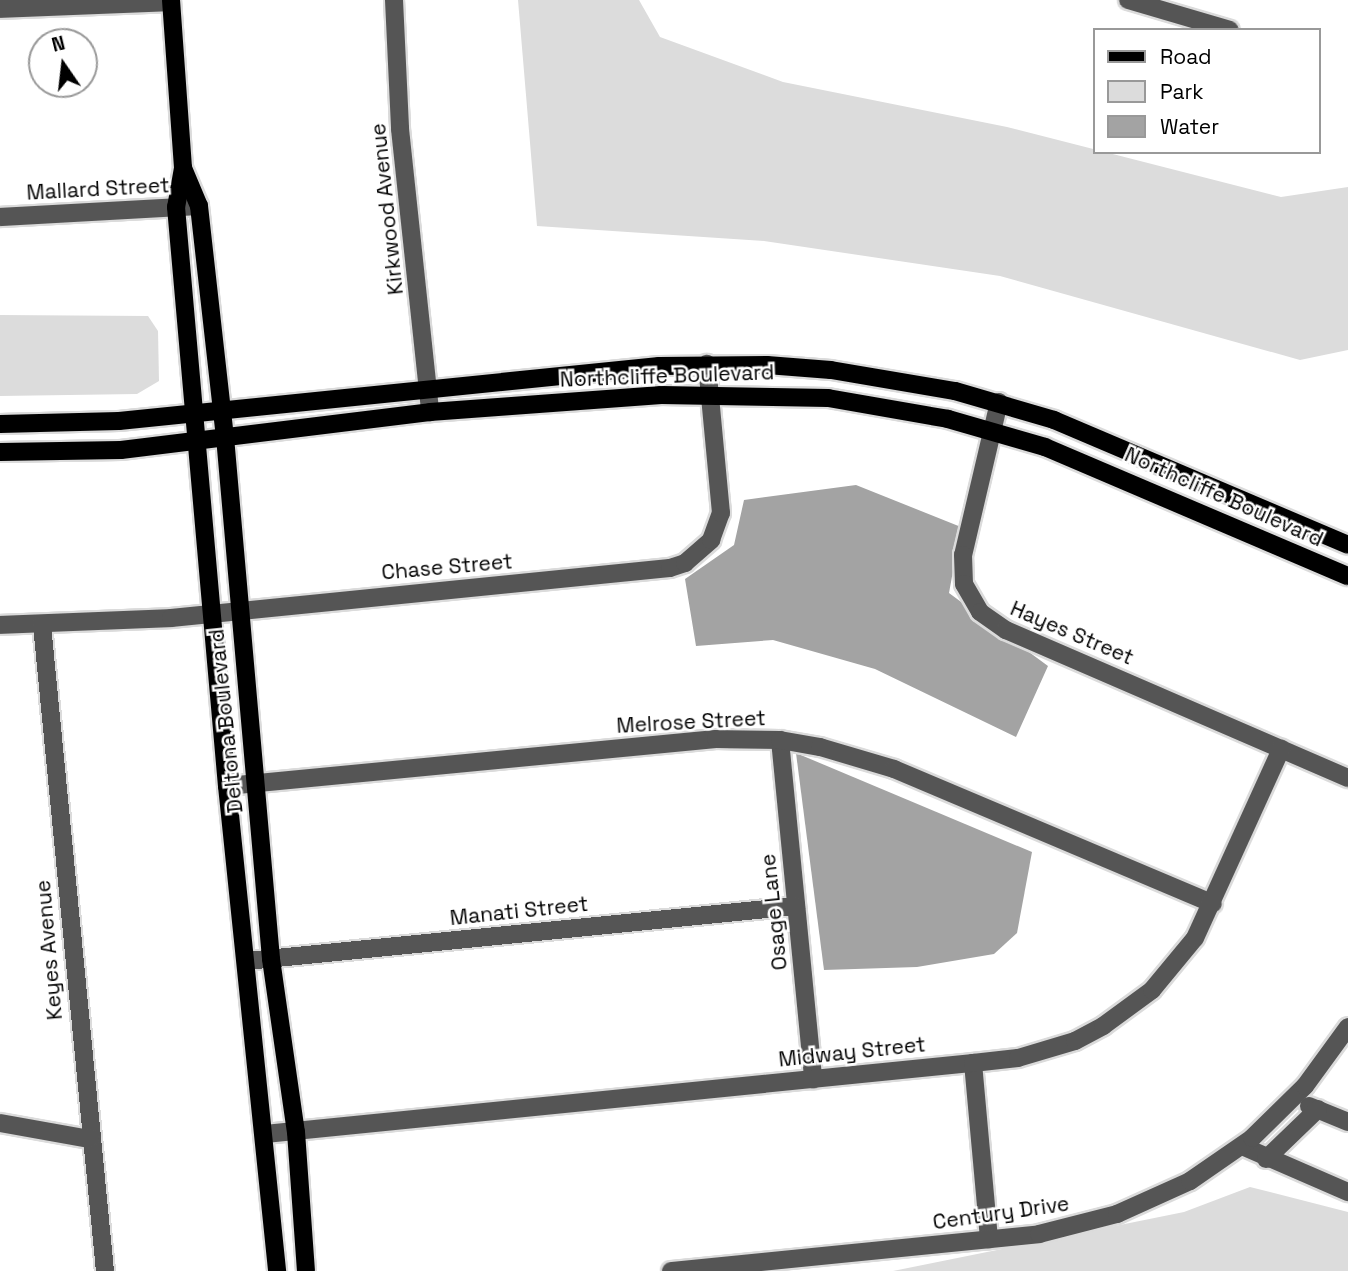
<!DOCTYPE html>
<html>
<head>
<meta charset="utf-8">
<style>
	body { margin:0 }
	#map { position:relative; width:1348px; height:1271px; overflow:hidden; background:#fff; font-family:"Space Grotesk",sans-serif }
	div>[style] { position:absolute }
	.green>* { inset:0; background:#dcdcdc }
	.water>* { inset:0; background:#a3a3a3 }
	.roads { filter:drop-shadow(2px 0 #dbdbdb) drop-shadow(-2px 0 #dbdbdb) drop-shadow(0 2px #dbdbdb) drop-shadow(0 -2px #dbdbdb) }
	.minor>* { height:18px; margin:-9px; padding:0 9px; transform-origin:9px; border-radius:9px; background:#555 }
	.major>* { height:18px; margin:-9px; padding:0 9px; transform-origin:9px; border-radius:9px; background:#000 }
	span { translate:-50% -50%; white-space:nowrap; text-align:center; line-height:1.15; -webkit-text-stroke:5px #fff; paint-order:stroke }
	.street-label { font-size:21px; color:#000 }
	.legend { position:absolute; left:1093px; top:28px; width:228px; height:126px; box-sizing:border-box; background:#fff; border:2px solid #999; margin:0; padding:9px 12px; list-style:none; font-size:21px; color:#000 }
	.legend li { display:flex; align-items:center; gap:14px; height:35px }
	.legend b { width:35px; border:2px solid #999 }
	.north { position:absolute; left:28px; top:28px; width:70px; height:70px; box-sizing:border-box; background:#fff; border:2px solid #999; border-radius:50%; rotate:346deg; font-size:19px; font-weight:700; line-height:28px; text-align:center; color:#000 }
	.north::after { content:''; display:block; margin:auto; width:24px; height:32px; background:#000; clip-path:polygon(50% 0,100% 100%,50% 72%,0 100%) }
</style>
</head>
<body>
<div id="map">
	<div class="green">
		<div style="clip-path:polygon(518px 0,639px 0,660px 37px,783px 82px,1007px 127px,1281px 197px,1348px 187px,1348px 350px,1300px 360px,1000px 276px,764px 241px,537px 226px)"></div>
		<div style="clip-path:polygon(0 315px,148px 316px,158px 331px,159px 381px,137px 394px,0 396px)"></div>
		<div style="clip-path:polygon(1250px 1187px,1348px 1212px,1348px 1271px,893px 1271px,1184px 1212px)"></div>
	</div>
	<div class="water">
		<div style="clip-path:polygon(856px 485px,961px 527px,949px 593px,1048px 666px,1016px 737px,875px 669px,773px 640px,696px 646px,685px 579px,734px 545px,744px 500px)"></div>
		<div style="clip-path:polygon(796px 753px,1032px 852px,1017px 933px,994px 954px,917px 967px,824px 970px)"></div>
	</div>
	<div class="roads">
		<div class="minor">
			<div style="left:394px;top:0;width:129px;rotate:87.3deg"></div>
			<div style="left:400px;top:129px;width:285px;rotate:83.9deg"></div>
			<div style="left:1128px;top:0;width:106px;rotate:16.4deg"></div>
			<div style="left:0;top:9px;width:171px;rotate:-2.3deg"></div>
			<div style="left:0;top:217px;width:199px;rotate:-3.2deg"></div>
			<div style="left:999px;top:402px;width:157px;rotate:103.2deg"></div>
			<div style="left:963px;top:555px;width:29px;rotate:88deg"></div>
			<div style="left:964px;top:584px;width:32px;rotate:60deg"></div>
			<div style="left:980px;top:612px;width:32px;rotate:35deg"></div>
			<div style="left:1006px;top:630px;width:373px;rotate:23.4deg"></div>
			<div style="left:0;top:625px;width:171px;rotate:-2.3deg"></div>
			<div style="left:171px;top:618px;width:501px;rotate:-5.72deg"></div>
			<div style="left:670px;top:568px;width:16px;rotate:-18deg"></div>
			<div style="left:685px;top:563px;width:35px;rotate:-41deg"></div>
			<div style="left:711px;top:540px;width:29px;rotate:-70deg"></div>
			<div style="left:721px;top:513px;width:150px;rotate:-95.4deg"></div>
			<div style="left:42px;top:625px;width:649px;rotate:84.43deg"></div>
			<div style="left:780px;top:740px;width:341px;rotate:84.4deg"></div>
			<div style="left:227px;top:786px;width:491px;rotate:-5.5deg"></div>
			<div style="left:716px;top:739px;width:64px;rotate:0.9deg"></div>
			<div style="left:780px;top:740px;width:41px;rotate:9.9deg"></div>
			<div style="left:820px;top:747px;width:77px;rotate:16.6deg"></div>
			<div style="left:894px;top:769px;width:346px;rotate:22.9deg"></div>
			<div style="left:247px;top:961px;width:552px;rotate:-5.72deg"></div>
			<div style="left:973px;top:1063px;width:177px;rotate:84.8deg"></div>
			<div style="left:1309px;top:1106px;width:42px;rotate:22.3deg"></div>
			<div style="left:0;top:1123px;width:91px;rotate:10.1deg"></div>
			<div style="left:265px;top:1134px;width:712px;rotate:-5.73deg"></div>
			<div style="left:973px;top:1063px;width:45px;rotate:-6.3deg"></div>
			<div style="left:1018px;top:1058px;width:59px;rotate:-16.6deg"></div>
			<div style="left:1075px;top:1041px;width:32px;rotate:-28deg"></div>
			<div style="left:1103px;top:1026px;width:61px;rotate:-36.3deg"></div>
			<div style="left:1152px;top:990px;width:67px;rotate:-50.4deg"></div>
			<div style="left:1195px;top:938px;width:208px;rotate:-65.5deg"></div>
			<div style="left:1242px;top:1146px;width:116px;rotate:23.5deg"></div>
			<div style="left:1266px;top:1159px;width:72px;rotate:-43.9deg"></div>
			<div style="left:671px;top:1271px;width:370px;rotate:-5.7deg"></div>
			<div style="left:1039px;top:1234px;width:81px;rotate:-14.4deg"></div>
			<div style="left:1117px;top:1214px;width:80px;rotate:-24.3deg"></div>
			<div style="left:1190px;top:1181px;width:75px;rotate:-34.7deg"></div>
			<div style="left:1252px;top:1138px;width:74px;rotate:-44.5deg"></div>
			<div style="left:1305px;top:1086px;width:73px;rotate:-53.9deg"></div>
		</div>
		<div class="major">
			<div style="left:171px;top:0;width:168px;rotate:85.9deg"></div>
			<div style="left:183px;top:168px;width:40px;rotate:100deg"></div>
			<div style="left:176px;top:207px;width:581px;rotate:84.97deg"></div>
			<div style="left:227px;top:786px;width:488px;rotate:84.1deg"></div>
			<div style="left:183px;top:168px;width:41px;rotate:67.2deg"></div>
			<div style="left:199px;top:206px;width:232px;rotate:83.6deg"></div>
			<div style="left:225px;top:437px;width:524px;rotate:84.96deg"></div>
			<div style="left:271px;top:959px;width:175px;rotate:81.8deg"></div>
			<div style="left:296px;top:1132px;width:139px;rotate:85.9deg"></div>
			<div style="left:0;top:424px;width:119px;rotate:-1.4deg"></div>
			<div style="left:119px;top:421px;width:543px;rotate:-5.82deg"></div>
			<div style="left:659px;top:366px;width:108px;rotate:-0.5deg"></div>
			<div style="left:767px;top:365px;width:64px;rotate:4.5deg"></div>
			<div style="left:831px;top:370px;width:126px;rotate:9.6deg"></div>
			<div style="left:955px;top:391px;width:103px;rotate:16.3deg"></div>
			<div style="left:1054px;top:420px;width:319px;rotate:23deg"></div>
			<div style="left:0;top:452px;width:121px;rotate:-0.9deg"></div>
			<div style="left:121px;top:450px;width:311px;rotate:-7deg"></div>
			<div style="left:430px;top:412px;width:232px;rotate:-4.2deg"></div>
			<div style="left:661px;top:395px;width:167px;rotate:1deg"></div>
			<div style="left:828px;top:398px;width:122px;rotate:9.9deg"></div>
			<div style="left:948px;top:419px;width:101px;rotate:16.1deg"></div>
			<div style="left:1045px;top:447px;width:329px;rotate:23.1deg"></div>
		</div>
	</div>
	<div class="street-label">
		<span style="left:98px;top:189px;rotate:-3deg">Mallard Street</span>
		<span style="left:387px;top:209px;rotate:-96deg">Kirkwood Avenue</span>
		<span style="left:667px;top:376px;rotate:-2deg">Northcliffe Boulevard</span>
		<span style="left:1224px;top:497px;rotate:24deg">Northcliffe Boulevard</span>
		<span style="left:447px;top:567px;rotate:-5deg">Chase Street</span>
		<span style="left:1072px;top:633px;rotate:23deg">Hayes Street</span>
		<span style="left:226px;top:721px;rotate:-96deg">Deltona Boulevard</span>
		<span style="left:691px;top:722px;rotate:-3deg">Melrose Street</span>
		<span style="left:519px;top:911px;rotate:-6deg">Manati Street</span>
		<span style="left:774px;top:912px;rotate:-96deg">Osage Lane</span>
		<span style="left:49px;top:950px;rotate:-95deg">Keyes Avenue</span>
		<span style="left:852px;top:1052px;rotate:-6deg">Midway Street</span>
		<span style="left:1001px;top:1213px;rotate:-8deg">Century Drive</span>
	</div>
	<ul class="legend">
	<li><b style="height:9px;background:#000"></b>Road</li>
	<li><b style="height:19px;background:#dcdcdc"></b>Park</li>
	<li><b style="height:19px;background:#a3a3a3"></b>Water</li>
	</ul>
	<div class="north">N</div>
</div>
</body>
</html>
